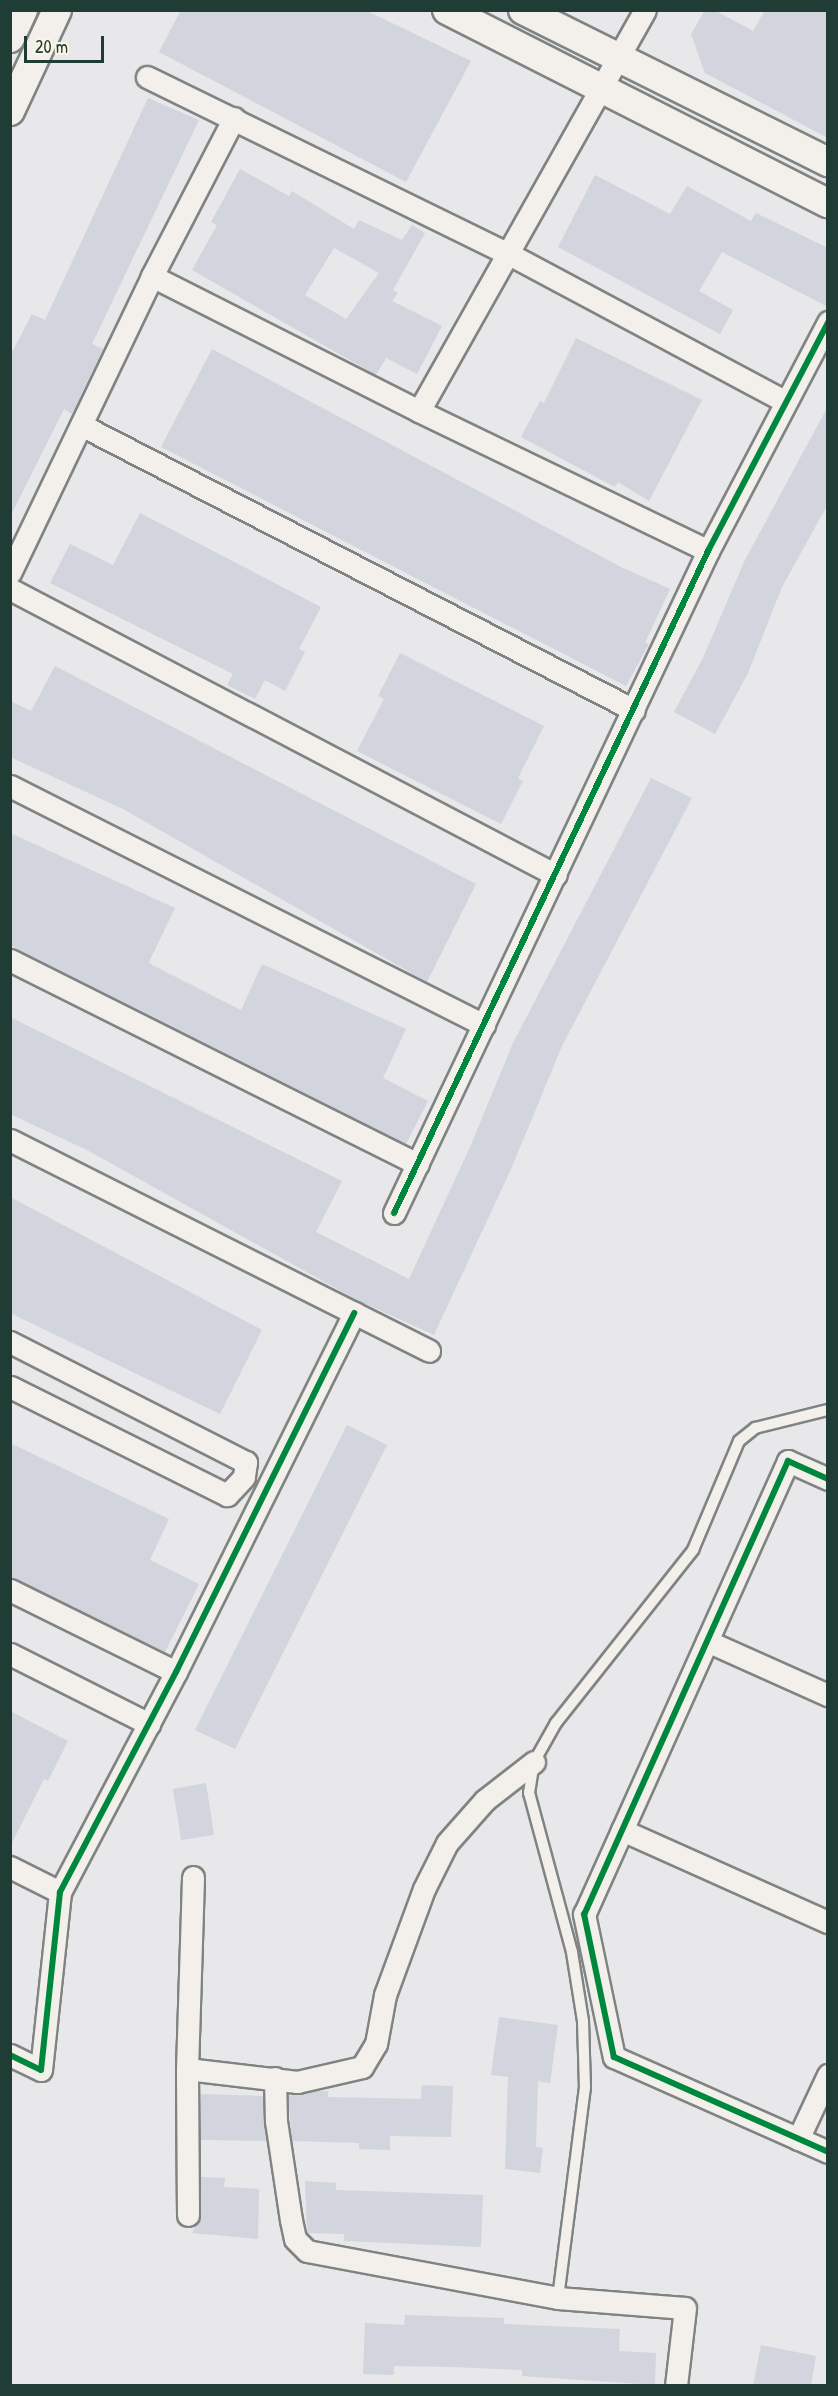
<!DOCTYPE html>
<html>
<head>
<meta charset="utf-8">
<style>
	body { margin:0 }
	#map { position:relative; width:838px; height:2396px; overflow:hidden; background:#e8e7e9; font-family:"Patrick Hand",sans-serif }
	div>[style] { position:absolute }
	.building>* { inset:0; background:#d2d4de }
	.roads { filter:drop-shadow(2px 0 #7f8483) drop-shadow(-2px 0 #7f8483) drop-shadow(0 2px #7f8483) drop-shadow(0 -2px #7f8483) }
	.lane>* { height:10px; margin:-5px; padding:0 5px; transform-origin:5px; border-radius:5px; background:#f3f0ec }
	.street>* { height:21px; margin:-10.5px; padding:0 10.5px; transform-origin:10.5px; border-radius:10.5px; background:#f3f0ec }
	.secondary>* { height:28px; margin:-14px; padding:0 14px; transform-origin:14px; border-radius:14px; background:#f3f0ec }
	.cycleway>* { height:6px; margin:-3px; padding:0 3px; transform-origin:3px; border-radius:3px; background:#00873e }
	span { translate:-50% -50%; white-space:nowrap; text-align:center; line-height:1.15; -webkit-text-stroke:5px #fcf5e5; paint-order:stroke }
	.frame { position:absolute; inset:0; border:12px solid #1f3d34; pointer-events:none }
	.scale { position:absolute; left:24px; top:36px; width:80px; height:27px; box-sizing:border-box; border:3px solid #1f3d34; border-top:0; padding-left:8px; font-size:18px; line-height:21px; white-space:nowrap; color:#1f3d34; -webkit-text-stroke:4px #fcf5e5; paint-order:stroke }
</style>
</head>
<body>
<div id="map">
	<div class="building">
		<div style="clip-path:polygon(181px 10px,365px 10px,471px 61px,406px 182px,159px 52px)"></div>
		<div style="clip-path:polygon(705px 10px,714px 10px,753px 31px,765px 10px,828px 10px,828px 138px,705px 73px,691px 34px)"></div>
		<div style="clip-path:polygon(148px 98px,199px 120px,92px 344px,103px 349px,72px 414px,64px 409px,10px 517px,10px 356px,32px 314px,45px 320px)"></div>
		<div style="clip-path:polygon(evenodd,240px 169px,289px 196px,292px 191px,354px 229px,359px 220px,402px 240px,412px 225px,425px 233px,393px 290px,398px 293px,392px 301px,442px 326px,417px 374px,386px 358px,376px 375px,192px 270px,217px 225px,211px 222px,240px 169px,334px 248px,379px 273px,346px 319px,305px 295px,334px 248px)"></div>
		<div style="clip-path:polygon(595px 175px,670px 214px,687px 186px,751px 221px,756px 213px,828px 248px,828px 307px,722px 252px,699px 291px,733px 310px,720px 334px,558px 247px)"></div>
		<div style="clip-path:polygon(576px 338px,702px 400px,649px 501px,618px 482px,615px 487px,521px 437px,540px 401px,544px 403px)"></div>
		<div style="clip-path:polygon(212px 349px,621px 567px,670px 589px,645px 643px,649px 644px,626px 686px,161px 447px)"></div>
		<div style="clip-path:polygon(828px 406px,828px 504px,782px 587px,748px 673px,715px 734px,674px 712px,703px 658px,744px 562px)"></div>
		<div style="clip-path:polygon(140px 513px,321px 607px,299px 649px,305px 652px,285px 691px,265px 680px,255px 699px,227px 685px,233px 674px,50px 583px,70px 544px,113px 565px)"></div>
		<div style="clip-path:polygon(400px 653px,544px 726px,518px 778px,523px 781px,501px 824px,357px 751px,384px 699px,378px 696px)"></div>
		<div style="clip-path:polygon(55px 666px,476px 884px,427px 982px,123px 809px,10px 757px,10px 701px,31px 711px)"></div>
		<div style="clip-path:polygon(651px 778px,692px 798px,562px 1046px,511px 1169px,434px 1335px,357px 1300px,87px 1150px,10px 1114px,10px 1017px,342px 1181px,316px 1232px,409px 1279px,471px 1145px,513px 1043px)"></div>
		<div style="clip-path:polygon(10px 833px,175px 908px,149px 962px,152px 965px,241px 1010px,262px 964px,406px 1029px,383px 1078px,428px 1101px,406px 1144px,10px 945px)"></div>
		<div style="clip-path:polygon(10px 1197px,262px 1330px,220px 1414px,10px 1313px)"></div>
		<div style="clip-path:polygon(347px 1425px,387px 1445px,235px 1749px,195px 1730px)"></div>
		<div style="clip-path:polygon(10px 1443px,169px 1519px,150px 1560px,199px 1584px,165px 1652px,10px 1577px)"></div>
		<div style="clip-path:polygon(10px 1711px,68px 1741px,48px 1781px,44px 1779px,10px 1847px)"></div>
		<div style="clip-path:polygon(206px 1783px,214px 1835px,181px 1840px,173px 1789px)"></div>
		<div style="clip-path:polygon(499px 2017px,558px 2025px,550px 2083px,538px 2081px,536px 2147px,543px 2148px,540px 2173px,505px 2169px,508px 2077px,491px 2075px)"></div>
		<div style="clip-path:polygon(422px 2085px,453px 2086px,451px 2137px,390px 2136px,390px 2150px,359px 2149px,359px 2143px,292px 2141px,288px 2096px,316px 2091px,328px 2091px,328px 2097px,421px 2099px)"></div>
		<div style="clip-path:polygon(201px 2094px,263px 2096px,266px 2141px,200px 2140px)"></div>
		<div style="clip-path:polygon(200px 2177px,225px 2178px,224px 2187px,259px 2189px,258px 2239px,192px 2233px,201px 2216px)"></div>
		<div style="clip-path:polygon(305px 2181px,336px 2183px,336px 2190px,483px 2195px,481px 2247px,344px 2241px,344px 2234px,307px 2233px)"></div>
		<div style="clip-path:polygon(405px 2315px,504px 2318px,504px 2324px,620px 2329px,619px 2351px,656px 2353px,655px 2385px,522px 2376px,522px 2370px,452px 2367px,394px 2366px,394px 2375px,363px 2374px,365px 2323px,404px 2325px)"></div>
		<div style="clip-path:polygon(761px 2345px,816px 2356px,811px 2385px,753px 2385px)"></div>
	</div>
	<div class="roads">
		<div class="lane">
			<div style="left:558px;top:2298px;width:212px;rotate:-82.7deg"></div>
			<div style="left:585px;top:2088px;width:67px;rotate:-91.7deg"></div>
			<div style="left:583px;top:2021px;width:70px;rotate:-99.1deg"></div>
			<div style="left:572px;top:1952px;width:165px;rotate:-105.1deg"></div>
			<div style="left:529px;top:1793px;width:31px;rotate:-81deg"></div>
			<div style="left:534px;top:1762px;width:45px;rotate:-60.6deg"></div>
			<div style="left:556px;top:1723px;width:221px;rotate:-51.6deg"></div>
			<div style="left:693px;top:1550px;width:118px;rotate:-67.1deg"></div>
			<div style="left:739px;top:1441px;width:21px;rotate:-39deg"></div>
			<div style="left:755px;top:1428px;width:75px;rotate:-13.9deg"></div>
		</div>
		<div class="street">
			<div style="left:147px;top:77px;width:401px;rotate:26.1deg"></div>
			<div style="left:507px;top:253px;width:314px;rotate:28.1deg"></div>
			<div style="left:152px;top:276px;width:299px;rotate:26.8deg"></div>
			<div style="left:419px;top:411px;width:321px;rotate:25.8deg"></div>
			<div style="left:419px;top:411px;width:460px;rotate:-60.6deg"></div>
			<div style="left:81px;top:425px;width:622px;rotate:27.27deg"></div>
			<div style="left:10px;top:573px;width:329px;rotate:-64.4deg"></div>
			<div style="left:152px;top:276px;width:178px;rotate:-62.6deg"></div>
			<div style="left:10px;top:589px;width:616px;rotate:27.65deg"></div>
			<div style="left:10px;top:786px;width:531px;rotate:26.76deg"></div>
			<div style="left:10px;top:960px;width:456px;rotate:26.6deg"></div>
			<div style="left:10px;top:1140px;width:469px;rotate:26.7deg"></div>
			<div style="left:394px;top:1213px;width:733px;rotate:-64.62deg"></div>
			<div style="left:708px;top:551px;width:259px;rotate:-62.3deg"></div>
			<div style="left:10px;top:1342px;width:265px;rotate:27deg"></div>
			<div style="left:246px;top:1462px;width:15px;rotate:98deg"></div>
			<div style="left:244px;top:1477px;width:25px;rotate:133deg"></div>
			<div style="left:227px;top:1495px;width:242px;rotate:-153.5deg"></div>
			<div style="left:828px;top:1479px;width:44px;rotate:-155.8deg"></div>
			<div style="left:788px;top:1461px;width:497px;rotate:114.2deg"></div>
			<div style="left:584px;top:1914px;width:146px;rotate:78.2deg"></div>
			<div style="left:614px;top:2057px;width:234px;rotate:23.9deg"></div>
			<div style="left:10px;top:1590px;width:185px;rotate:26.3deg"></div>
			<div style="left:707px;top:1641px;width:133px;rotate:24.1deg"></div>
			<div style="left:10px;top:1654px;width:156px;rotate:26.7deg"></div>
			<div style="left:622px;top:1830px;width:226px;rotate:24.1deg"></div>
			<div style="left:10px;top:1867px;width:56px;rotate:26.6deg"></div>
			<div style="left:10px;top:2055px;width:34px;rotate:26deg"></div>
			<div style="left:41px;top:2070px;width:179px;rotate:-83.9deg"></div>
			<div style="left:60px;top:1892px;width:249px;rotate:-62.2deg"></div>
			<div style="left:176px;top:1672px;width:401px;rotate:-63.6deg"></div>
			<div style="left:187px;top:2069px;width:111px;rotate:6.7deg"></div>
			<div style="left:297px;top:2082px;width:67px;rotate:-13deg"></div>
			<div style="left:362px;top:2067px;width:27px;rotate:-59deg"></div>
			<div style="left:376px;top:2044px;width:50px;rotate:-79.6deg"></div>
			<div style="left:385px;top:1995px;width:113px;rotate:-69.8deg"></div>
			<div style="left:424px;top:1889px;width:51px;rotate:-63.4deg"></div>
			<div style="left:447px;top:1843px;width:57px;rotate:-48.5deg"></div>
			<div style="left:485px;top:1800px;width:62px;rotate:-37.8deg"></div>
			<div style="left:275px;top:2078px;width:43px;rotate:88.7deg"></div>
			<div style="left:276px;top:2121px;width:100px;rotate:81.4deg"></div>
			<div style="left:291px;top:2220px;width:19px;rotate:78deg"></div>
			<div style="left:295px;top:2239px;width:17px;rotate:45deg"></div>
			<div style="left:307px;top:2251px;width:255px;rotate:10.6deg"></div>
			<div style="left:558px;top:2298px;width:127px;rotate:4.5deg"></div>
			<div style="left:685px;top:2308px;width:79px;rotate:96.6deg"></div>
			<div style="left:798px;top:2139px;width:71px;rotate:-64.9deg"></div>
			<div style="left:188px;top:2215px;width:146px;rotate:-90.4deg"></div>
			<div style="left:187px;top:2069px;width:192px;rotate:-88.2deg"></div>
		</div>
		<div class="secondary">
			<div style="left:447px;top:10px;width:427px;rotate:26.9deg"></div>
			<div style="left:523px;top:10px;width:341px;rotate:26.5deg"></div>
			<div style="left:10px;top:38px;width:31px;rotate:-65deg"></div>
			<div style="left:10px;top:111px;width:111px;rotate:-65deg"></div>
		</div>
	</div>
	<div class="cycleway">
		<div style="left:394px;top:1213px;width:733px;rotate:-64.62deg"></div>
		<div style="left:708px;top:551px;width:259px;rotate:-62.3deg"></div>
		<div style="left:828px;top:1479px;width:44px;rotate:-155.8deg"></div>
		<div style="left:788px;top:1461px;width:497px;rotate:114.2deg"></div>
		<div style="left:584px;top:1914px;width:146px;rotate:78.2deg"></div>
		<div style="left:614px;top:2057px;width:234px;rotate:23.9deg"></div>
		<div style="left:10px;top:2055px;width:34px;rotate:26deg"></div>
		<div style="left:41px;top:2070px;width:179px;rotate:-83.9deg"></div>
		<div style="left:60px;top:1892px;width:249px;rotate:-62.2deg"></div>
		<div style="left:176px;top:1672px;width:401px;rotate:-63.6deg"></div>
	</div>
	<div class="frame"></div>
	<div class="scale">20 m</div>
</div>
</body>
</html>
